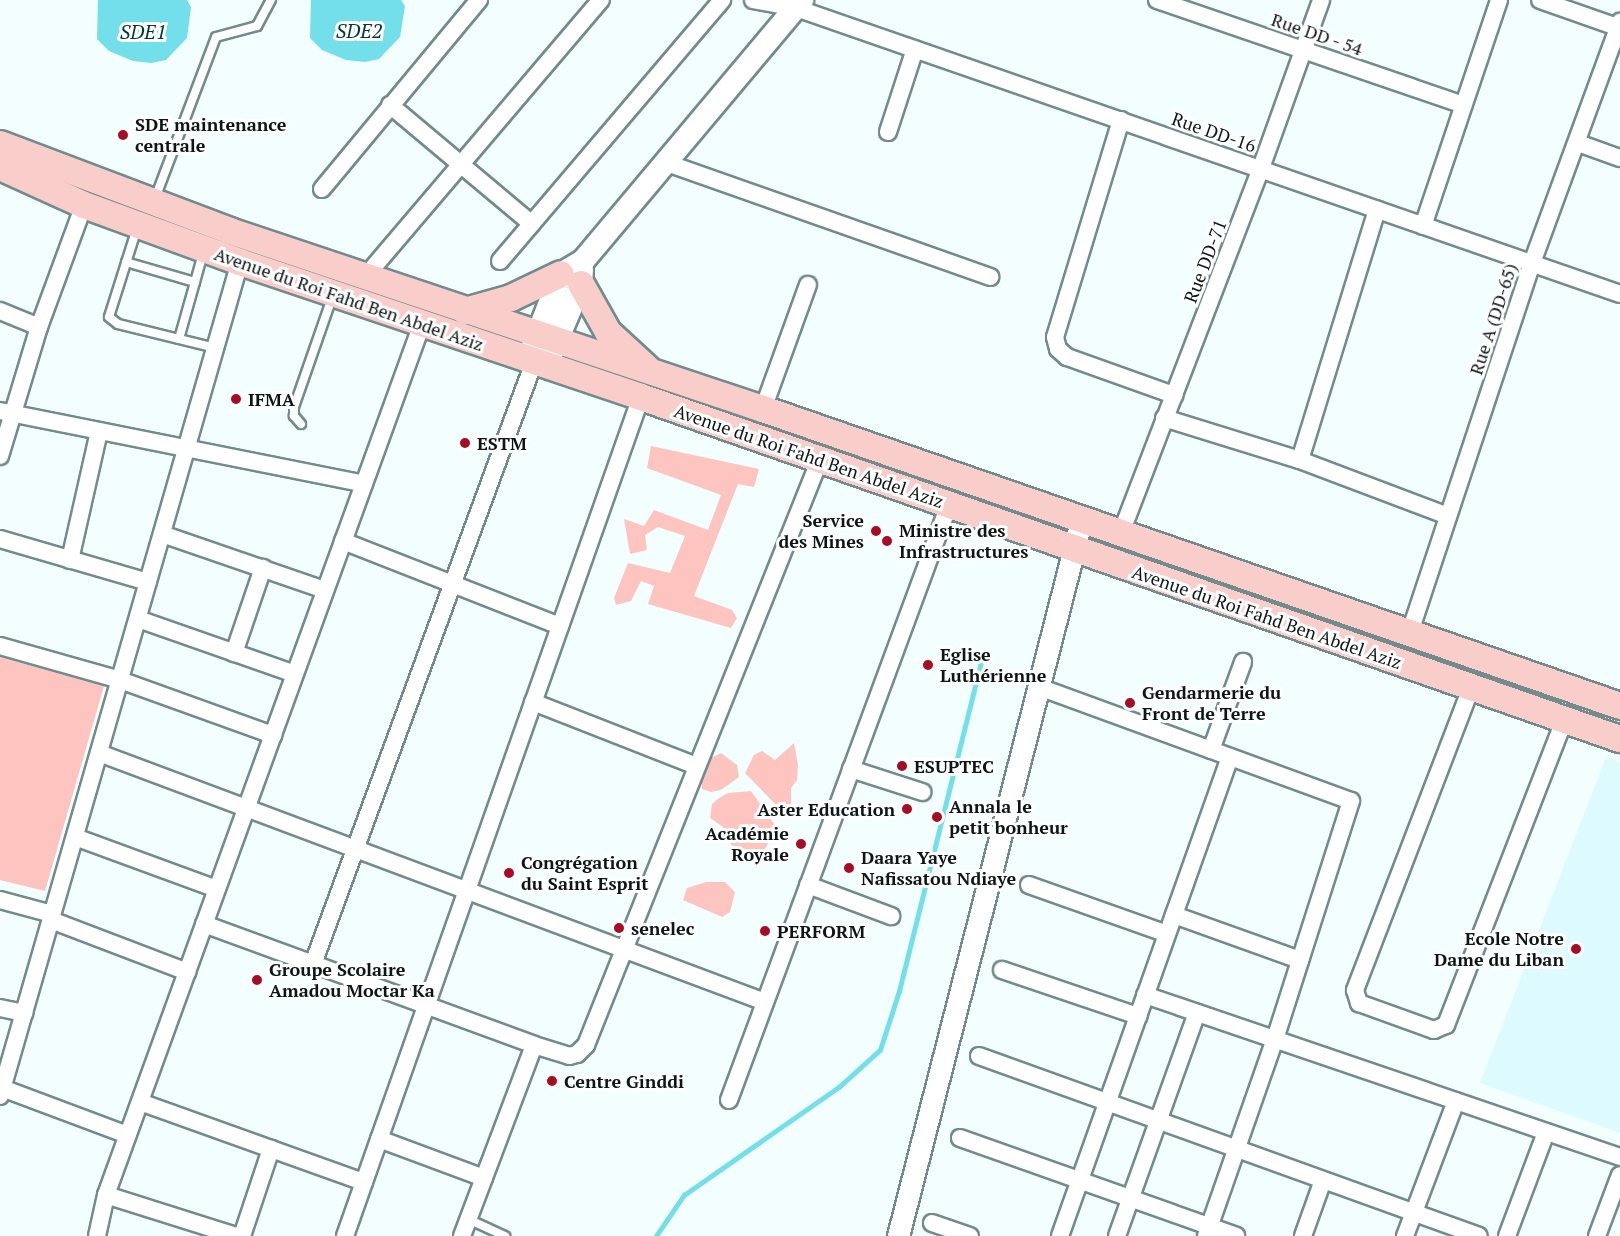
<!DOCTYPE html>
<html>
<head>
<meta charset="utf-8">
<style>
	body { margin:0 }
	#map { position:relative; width:1620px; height:1236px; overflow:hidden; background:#f3feff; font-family:"PT Serif",serif }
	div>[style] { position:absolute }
	.built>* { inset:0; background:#ddfbfe }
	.green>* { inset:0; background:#fec4c0 }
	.water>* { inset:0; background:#73dfea }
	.stream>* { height:4.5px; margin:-2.25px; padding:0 2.25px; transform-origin:2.25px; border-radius:2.25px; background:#73dfea }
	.roads { filter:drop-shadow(2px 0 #728b8d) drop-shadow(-2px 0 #728b8d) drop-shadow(0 2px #728b8d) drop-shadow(0 -2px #728b8d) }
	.service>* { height:8px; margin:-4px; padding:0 4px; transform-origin:4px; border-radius:4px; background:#fff }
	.minor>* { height:16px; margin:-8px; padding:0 8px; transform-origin:8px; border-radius:8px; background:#fff }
	.tertiary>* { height:21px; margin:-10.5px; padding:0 10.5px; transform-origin:10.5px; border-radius:10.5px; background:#fff }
	.secondary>* { height:22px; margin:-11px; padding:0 11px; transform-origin:11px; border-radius:11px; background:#fff }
	.primary>* { height:26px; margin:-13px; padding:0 13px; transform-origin:13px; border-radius:13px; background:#f9cdca }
	.dots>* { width:16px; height:16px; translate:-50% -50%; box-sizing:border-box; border:3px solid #fff; border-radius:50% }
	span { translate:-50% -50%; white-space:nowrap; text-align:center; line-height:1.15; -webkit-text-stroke:6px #fff; paint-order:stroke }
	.street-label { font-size:18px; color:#0d1617 }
	.poi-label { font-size:18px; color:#0d1617; font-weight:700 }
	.left { translate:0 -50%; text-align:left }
	.right { translate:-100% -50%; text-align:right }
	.water-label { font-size:20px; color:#02383d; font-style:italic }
</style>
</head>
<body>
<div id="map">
	<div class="built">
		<div style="clip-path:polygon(1606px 757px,1620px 762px,1620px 1133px,1480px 1083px)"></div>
	</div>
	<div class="green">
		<div style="clip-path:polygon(651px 446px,759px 469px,754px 487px,738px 484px,694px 596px,732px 610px,737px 618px,731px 628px,648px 604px,654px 586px,641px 581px,631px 601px,616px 605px,614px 598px,628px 563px,670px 573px,685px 536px,658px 527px,645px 535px,647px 550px,630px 554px,624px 519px,644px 526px,654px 510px,708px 530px,721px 495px,647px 468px)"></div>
		<div style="clip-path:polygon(0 657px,104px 686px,45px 891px,0 880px)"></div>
		<div style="clip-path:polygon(794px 743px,798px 765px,797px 780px,791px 788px,791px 806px,779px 808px,745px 773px,754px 755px,762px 751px,775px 760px)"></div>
		<div style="clip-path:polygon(721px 753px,737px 765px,739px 777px,721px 790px,711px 792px,702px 789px,701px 779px,711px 758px)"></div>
		<div style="clip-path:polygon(751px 791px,777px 828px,762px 854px,731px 845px,723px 827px,710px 818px,712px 804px,719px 798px,728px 793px)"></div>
		<div style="clip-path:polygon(706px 882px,725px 882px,735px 892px,730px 912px,722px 917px,683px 900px,687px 888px)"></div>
	</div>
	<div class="water">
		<div style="clip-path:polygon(98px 0,187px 0,191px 7px,187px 38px,166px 60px,151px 63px,133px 61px,109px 51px,97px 39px)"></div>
		<div style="clip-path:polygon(311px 0,401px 0,405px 6px,400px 37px,379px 59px,365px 62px,346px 60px,322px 50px,310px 38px)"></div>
	</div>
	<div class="stream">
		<div style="left:656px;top:1236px;width:50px;rotate:-55.7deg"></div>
		<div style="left:684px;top:1195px;width:189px;rotate:-34.9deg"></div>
		<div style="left:839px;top:1087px;width:55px;rotate:-42.1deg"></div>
		<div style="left:880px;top:1050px;width:62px;rotate:-72.1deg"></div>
		<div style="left:899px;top:991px;width:338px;rotate:-76deg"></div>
	</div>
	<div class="roads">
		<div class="service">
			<div style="left:154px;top:201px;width:175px;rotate:-69.3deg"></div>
			<div style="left:216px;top:37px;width:42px;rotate:-15deg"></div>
			<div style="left:257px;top:26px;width:30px;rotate:-62deg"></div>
			<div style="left:137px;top:228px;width:93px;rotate:107.5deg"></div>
			<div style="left:109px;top:317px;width:11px;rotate:38deg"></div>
			<div style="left:118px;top:324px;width:101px;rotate:13.8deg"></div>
			<div style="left:126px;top:262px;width:72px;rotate:16.2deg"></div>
			<div style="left:179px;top:339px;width:92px;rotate:-74.3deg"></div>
			<div style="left:301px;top:424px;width:11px;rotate:-131deg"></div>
			<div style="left:294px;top:416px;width:9px;rotate:-90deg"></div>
			<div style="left:294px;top:407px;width:119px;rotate:-70.8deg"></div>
			<div style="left:468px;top:1219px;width:41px;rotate:24.7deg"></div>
		</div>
		<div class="minor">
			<div style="left:753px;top:0;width:44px;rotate:10.5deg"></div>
			<div style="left:796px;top:8px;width:872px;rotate:19.14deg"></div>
			<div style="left:1157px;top:0;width:324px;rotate:18.9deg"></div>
			<div style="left:1540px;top:0;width:85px;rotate:19.3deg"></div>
			<div style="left:390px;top:105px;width:185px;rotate:40deg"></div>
			<div style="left:1121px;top:120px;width:227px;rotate:106.9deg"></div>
			<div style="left:1055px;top:337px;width:12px;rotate:76deg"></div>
			<div style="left:1058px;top:349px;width:12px;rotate:42deg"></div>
			<div style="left:1067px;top:357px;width:114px;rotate:19.6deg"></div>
			<div style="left:888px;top:132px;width:87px;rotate:-72deg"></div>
			<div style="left:1578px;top:143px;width:45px;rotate:19.7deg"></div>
			<div style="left:664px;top:162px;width:346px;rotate:19.4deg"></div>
			<div style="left:322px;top:189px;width:246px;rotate:-50.3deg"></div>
			<div style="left:1423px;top:226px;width:238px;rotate:-71.4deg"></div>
			<div style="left:500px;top:261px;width:343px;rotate:-49.6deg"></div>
			<div style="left:365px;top:277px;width:364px;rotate:-49.6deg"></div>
			<div style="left:0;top:311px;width:42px;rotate:22.3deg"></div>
			<div style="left:763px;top:409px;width:132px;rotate:-70.1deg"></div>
			<div style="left:0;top:411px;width:371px;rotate:11.3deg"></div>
			<div style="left:1164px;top:418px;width:142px;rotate:17.2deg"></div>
			<div style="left:1300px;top:460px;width:158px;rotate:20.7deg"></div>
			<div style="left:0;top:456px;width:135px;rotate:-73.2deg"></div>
			<div style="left:39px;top:327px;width:130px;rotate:-69.8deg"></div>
			<div style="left:1300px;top:460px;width:262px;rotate:-72.9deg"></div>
			<div style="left:1121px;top:533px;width:391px;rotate:-69deg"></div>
			<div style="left:1261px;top:168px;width:178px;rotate:-70.3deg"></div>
			<div style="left:162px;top:534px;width:172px;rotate:19deg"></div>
			<div style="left:0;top:539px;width:154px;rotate:16.2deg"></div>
			<div style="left:343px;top:541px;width:233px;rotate:21.4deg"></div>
			<div style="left:70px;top:560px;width:132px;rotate:-77.3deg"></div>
			<div style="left:138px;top:619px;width:166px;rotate:19.3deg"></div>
			<div style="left:1410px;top:632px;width:389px;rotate:-71.7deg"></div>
			<div style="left:1532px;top:263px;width:257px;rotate:-69.9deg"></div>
			<div style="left:0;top:646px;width:125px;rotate:15.8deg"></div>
			<div style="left:120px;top:680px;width:163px;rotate:19.8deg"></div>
			<div style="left:234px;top:653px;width:90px;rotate:-71.2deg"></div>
			<div style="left:1039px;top:687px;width:332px;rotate:20.1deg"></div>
			<div style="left:1351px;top:801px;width:250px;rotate:107.7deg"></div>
			<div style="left:1275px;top:1039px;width:209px;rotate:109.3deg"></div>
			<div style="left:1471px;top:688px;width:324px;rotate:111deg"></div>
			<div style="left:1355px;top:990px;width:14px;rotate:73deg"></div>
			<div style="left:1359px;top:1003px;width:80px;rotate:19.8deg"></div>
			<div style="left:1434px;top:1030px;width:13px;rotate:-23deg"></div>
			<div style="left:1446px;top:1025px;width:327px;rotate:-68.8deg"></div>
			<div style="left:533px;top:702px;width:175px;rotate:21.4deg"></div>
			<div style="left:1211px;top:750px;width:94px;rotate:-70deg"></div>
			<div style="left:99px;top:753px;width:711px;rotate:20.5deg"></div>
			<div style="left:851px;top:769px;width:75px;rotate:17.9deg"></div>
			<div style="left:75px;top:837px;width:151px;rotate:20.1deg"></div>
			<div style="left:808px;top:885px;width:89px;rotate:20.5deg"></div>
			<div style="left:1029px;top:885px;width:146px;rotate:19.5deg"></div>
			<div style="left:0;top:900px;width:54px;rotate:15.1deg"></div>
			<div style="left:1174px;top:915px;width:134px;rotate:19.7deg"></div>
			<div style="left:51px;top:920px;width:146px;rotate:20.9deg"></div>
			<div style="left:204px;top:924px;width:351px;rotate:20.1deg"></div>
			<div style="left:534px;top:1045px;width:37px;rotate:17deg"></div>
			<div style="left:569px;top:1056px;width:8px;rotate:-14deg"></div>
			<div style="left:577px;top:1054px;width:13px;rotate:-45deg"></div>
			<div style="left:586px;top:1045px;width:631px;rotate:-68.23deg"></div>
			<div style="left:313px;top:964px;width:641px;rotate:-69.84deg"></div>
			<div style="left:1002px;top:970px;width:144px;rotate:18.7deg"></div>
			<div style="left:1145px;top:995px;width:502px;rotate:18.83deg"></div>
			<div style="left:0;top:1008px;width:25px;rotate:12deg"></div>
			<div style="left:979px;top:1056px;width:531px;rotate:19.8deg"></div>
			<div style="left:2px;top:1088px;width:134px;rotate:20.5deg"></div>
			<div style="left:0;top:1096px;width:868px;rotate:-73.95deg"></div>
			<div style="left:729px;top:1100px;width:634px;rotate:-69.71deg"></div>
			<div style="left:140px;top:1102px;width:238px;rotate:19.7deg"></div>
			<div style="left:960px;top:1138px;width:293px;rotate:19.5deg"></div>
			<div style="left:379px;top:1139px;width:112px;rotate:20.4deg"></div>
			<div style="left:106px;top:1195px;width:136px;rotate:17.5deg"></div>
			<div style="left:932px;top:1223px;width:40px;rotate:18.9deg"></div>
			<div style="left:97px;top:1236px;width:42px;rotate:-77.6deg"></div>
			<div style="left:106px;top:1195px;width:927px;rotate:-70.06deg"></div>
			<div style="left:242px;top:1236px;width:92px;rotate:-71.6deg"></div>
			<div style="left:345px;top:1236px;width:890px;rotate:-70.57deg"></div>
			<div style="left:462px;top:1236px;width:204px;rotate:-69.3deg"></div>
			<div style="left:1060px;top:1236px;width:508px;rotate:-70.46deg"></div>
			<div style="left:1117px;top:1236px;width:237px;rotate:-70.3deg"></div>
			<div style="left:1303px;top:1236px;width:59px;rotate:-70.3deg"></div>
			<div style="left:1405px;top:1236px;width:144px;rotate:-69.3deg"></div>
			<div style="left:1507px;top:1236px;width:111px;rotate:-69.4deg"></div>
			<div style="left:1597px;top:1236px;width:65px;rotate:-69.3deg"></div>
		</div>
		<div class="tertiary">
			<div style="left:898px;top:1236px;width:738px;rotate:-75.64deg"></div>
		</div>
		<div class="secondary">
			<div style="left:528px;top:359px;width:91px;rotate:-68.8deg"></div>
			<div style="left:561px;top:274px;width:26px;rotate:-31deg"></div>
			<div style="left:583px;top:261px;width:341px;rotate:-50deg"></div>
			<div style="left:546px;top:366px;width:89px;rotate:-66.9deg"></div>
			<div style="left:581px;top:284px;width:14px;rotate:-86deg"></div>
		</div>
		<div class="primary">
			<div style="left:0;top:144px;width:246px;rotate:20.7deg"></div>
			<div style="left:230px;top:231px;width:562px;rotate:18.47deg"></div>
			<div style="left:763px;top:409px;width:907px;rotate:19.11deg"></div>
			<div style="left:0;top:167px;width:92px;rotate:24.3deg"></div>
			<div style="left:84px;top:205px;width:166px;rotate:20.1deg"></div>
			<div style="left:240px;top:262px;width:423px;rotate:18.6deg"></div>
			<div style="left:641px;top:397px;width:1037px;rotate:19.26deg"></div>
			<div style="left:581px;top:284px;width:55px;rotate:60.6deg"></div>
			<div style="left:608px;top:332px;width:52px;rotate:42.6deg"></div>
			<div style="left:465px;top:311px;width:48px;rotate:-15.8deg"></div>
			<div style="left:511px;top:298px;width:55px;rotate:-25.6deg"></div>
		</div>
	</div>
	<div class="dots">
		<div style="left:123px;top:135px;background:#a60c24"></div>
		<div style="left:236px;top:399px;background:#a60c24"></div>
		<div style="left:465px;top:443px;background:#a60c24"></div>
		<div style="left:876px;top:531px;background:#a60c24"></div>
		<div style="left:887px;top:541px;background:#a60c24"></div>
		<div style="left:928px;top:665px;background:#a60c24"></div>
		<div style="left:1130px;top:703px;background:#a60c24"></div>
		<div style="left:902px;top:766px;background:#a60c24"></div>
		<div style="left:907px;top:809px;background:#a60c24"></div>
		<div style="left:937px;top:817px;background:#a60c24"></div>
		<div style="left:801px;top:844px;background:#a60c24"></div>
		<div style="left:849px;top:868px;background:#a60c24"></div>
		<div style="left:509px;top:873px;background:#a60c24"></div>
		<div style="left:619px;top:928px;background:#a60c24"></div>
		<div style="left:765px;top:931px;background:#a60c24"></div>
		<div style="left:1576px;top:949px;background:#a60c24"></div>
		<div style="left:257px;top:980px;background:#a60c24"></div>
		<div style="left:552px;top:1081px;background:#a60c24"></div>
	</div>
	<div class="street-label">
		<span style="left:1317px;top:34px;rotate:19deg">Rue DD - 54</span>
		<span style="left:1214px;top:132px;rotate:19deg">Rue DD-16</span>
		<span style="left:1205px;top:261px;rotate:-69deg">Rue DD-71</span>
		<span style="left:349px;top:299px;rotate:19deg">Avenue du Roi Fahd Ben Abdel Aziz</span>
		<span style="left:1493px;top:319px;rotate:-72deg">Rue A (DD-65)</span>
		<span style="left:809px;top:456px;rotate:19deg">Avenue du Roi Fahd Ben Abdel Aziz</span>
		<span style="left:1267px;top:617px;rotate:19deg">Avenue du Roi Fahd Ben Abdel Aziz</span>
	</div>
	<div class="poi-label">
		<span class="left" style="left:135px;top:135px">SDE maintenance<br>centrale</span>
		<span class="left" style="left:248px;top:399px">IFMA</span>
		<span class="left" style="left:477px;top:443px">ESTM</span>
		<span class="right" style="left:864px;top:531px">Service<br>des Mines</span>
		<span class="left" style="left:899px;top:541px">Ministre des<br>Infrastructures</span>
		<span class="left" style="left:940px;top:665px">Eglise<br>Luthérienne</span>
		<span class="left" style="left:1142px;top:703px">Gendarmerie du<br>Front de Terre</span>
		<span class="left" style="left:914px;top:766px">ESUPTEC</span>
		<span class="left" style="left:949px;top:817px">Annala le<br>petit bonheur</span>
		<span class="right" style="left:895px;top:809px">Aster Education</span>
		<span class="right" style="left:789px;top:844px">Académie<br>Royale</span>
		<span class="left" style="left:861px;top:868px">Daara Yaye<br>Nafissatou Ndiaye</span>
		<span class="left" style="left:521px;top:873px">Congrégation<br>du Saint Esprit</span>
		<span class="left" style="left:631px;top:928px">senelec</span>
		<span class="left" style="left:777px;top:931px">PERFORM</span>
		<span class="right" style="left:1564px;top:949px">Ecole Notre<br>Dame du Liban</span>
		<span class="left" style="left:269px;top:980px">Groupe Scolaire<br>Amadou Moctar Ka</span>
		<span class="left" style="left:564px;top:1081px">Centre Ginddi</span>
	</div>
	<div class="water-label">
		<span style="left:359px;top:30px">SDE2</span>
		<span style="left:143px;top:31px">SDE1</span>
	</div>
</div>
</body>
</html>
